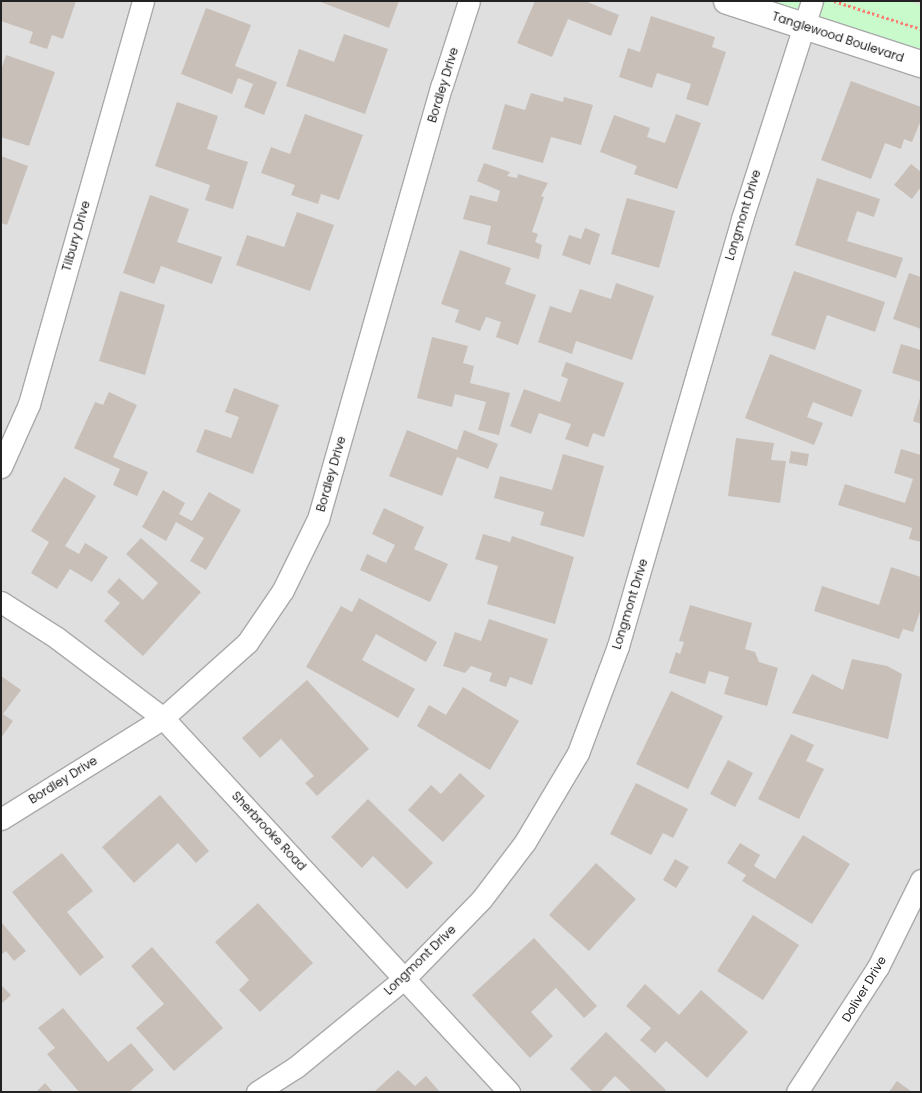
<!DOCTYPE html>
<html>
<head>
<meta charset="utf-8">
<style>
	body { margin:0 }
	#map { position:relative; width:922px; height:1093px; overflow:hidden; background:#f2efe9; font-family:Poppins,sans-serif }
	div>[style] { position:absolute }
	.residential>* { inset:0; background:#e0dfdf }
	.park>* { inset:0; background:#c8facc }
	.building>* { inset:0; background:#c7bfb8 }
	.path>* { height:3px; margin-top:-1.5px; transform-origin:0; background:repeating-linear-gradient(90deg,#fa8072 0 2.5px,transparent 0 5px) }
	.roads { filter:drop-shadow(1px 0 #a9a9a9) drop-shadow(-1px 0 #a9a9a9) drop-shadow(0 1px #a9a9a9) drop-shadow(0 -1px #a9a9a9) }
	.minor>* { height:21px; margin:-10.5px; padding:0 10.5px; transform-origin:10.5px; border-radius:10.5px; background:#fff }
	.tertiary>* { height:26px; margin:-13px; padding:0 13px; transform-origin:13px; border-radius:13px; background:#fff }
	span { translate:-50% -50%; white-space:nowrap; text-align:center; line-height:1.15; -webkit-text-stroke:4px #fff; paint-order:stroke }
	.street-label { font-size:12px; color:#222 }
	.frame { position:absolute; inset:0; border:2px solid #222; pointer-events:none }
</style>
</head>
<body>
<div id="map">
	<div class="residential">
		<div style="clip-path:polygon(1px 1px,921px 1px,921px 1092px,1px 1092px)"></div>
	</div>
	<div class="park">
		<div style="clip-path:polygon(747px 1px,909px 1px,921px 5px,921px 57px)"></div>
	</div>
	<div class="building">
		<div style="clip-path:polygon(1px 1px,76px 1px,63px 39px,52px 35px,47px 49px,29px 43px,33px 32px,1px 21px)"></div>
		<div style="clip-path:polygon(318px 1px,399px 1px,389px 28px)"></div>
		<div style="clip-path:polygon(535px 1px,585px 1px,619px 15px,611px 36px,568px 19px,552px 57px,517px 43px)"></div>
		<div style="clip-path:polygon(206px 8px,251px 25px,235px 66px,277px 82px,264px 115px,244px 107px,253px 84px,238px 78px,232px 94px,181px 74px)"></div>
		<div style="clip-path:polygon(651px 16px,715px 37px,712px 47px,726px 52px,708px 106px,686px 99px,691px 84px,657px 73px,652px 88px,619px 77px,628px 48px,640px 52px)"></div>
		<div style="clip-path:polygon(344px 34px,388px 49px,365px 114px,286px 86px,299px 49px,334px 62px)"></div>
		<div style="clip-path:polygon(6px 55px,55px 72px,29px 146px,1px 137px,1px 70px)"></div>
		<div style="clip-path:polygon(851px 81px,921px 107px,921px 120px,912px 142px,904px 139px,901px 149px,885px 143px,871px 179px,821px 160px)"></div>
		<div style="clip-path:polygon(531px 93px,563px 102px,564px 97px,593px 105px,581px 145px,551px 137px,543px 163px,492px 149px,505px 104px,525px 110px)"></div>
		<div style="clip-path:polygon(177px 102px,218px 116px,207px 149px,248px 162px,233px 209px,205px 200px,210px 185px,155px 166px)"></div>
		<div style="clip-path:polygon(305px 114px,363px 135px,339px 200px,321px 194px,318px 204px,291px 195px,295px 185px,261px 173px,271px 147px,290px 154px)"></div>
		<div style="clip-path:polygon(676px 114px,701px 123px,677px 189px,634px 174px,637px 166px,600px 152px,614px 115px,650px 128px,647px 137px,665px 143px)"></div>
		<div style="clip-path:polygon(1px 156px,28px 166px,7px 225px,1px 223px)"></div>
		<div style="clip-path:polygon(484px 163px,510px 172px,507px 176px,517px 178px,518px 174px,548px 183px,541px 196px,544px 197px,532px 232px,538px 234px,535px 242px,542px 245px,539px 259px,487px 244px,491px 226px,463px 219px,470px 195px,497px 202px,500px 191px,477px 181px)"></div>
		<div style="clip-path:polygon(911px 164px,921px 172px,921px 187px,912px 199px,894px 185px)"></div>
		<div style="clip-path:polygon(817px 178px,880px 199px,874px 217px,857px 211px,847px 241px,903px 258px,896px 278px,795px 245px)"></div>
		<div style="clip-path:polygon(150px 195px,189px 209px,177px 242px,222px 257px,212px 284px,161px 266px,154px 284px,123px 273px)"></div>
		<div style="clip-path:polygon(627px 198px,675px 211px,659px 268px,611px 254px)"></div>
		<div style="clip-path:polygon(297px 212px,334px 225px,310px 291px,236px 265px,247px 235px,284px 247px)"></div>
		<div style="clip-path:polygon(585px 228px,600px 234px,590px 265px,562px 255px,569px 235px,581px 239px)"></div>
		<div style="clip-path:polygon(460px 250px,511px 268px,505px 284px,536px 295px,518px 345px,496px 337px,501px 322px,486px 317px,480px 331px,455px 322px,459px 310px,441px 304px)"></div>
		<div style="clip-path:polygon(794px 271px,885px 302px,875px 332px,827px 315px,815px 350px,771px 335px)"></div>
		<div style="clip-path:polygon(909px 273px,921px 277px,921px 329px,893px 319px)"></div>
		<div style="clip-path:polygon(616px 283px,654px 296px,632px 360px,576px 341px,572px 354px,538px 342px,550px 306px,571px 313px,580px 289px,611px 299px)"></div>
		<div style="clip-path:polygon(120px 291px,165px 305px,145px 375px,99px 361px)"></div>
		<div style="clip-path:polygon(432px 337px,468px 346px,463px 363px,474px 366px,470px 383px,510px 393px,499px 435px,478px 430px,486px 402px,455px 394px,452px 407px,417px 398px)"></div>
		<div style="clip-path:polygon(901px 344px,921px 350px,921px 382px,892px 373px)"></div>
		<div style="clip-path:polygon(770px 354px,862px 390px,852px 417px,813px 402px,807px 417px,823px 423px,814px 445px,745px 418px)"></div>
		<div style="clip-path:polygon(566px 362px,624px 383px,604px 437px,593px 433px,588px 447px,565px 439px,571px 424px,539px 413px,531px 434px,510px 426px,524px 389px,560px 402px,568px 379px,561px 376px)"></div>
		<div style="clip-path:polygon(234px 388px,279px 405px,253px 474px,196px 452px,205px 429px,231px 438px,239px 417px,225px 412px)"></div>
		<div style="clip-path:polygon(109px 392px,137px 405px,113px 457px,148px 472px,137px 496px,113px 485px,120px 469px,74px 448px,95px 402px,103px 405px)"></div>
		<div style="clip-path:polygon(920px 398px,921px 398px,921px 424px,913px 421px)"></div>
		<div style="clip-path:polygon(407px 430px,457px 450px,464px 430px,498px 444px,488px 469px,457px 457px,442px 496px,389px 476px)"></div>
		<div style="clip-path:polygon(736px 438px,774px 443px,771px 460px,786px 461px,780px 503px,728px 496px)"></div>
		<div style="clip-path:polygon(901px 449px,921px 455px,921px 542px,909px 539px,912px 528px,838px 505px,845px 484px,905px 503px,913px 479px,894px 473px)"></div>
		<div style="clip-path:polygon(791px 451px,809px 454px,807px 466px,789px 463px)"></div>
		<div style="clip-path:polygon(563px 454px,604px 466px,584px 537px,540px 525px,544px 512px,494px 498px,500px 476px,552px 490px)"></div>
		<div style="clip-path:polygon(64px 477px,96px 496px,65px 546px,79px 554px,85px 543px,108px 557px,92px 582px,70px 569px,57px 589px,31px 573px,49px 542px,31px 531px)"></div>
		<div style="clip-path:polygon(163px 490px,185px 503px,179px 514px,192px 521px,209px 492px,241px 510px,206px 570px,190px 561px,204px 538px,176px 522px,166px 541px,142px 527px)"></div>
		<div style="clip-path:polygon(384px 508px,424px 527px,414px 549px,448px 564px,430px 602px,360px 570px,367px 554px,386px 563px,395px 545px,372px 534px)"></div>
		<div style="clip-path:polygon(483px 534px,510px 542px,512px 536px,574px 557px,555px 624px,487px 604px,498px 566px,475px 559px)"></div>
		<div style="clip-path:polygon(141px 538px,201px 592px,143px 656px,104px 621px,120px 603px,107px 592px,119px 578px,143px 600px,158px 583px,126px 554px)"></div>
		<div style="clip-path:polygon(891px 567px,921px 577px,921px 609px,913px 632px,903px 629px,899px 639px,814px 611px,822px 586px,879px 605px)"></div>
		<div style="clip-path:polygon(359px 598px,437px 642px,426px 662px,376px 634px,362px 660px,415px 689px,398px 718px,306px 667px,341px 606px,352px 612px)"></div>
		<div style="clip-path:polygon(690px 605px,752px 623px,745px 649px,755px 652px,759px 662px,778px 668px,767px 706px,724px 694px,729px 677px,709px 671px,705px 684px,669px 673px,676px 652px,680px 654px,684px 642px,679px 641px)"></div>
		<div style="clip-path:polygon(489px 619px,548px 639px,532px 685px,510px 677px,506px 687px,489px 681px,492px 673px,471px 666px,465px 673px,443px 666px,455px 632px,481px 641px)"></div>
		<div style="clip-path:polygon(852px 659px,887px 666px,902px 674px,888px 739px,792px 713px,812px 674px,843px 690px)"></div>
		<div style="clip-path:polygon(1px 676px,21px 690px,3px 714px,13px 721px,1px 738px)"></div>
		<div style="clip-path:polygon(307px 680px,369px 749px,317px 796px,305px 783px,314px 776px,281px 739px,260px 758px,242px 738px)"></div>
		<div style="clip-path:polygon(463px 687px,519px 721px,490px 770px,417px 726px,429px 705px,446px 715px)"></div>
		<div style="clip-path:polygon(671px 691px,723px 716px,688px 789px,636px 764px)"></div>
		<div style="clip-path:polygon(791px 734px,814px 745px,806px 761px,824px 769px,799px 819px,758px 799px)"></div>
		<div style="clip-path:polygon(728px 760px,753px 773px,735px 807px,710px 794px)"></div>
		<div style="clip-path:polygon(460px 773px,485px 796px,443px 842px,408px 810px,431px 785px,441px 794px)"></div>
		<div style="clip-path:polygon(636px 783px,688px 809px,673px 838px,663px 833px,651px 855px,610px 834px)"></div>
		<div style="clip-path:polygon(160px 795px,209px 851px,196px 863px,178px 843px,134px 883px,102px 847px)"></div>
		<div style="clip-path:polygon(368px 799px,433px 863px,407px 889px,373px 856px,362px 868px,331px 837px)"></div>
		<div style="clip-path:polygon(803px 835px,850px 864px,812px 924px,742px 881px,746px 875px,727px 863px,740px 843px,760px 855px,754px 866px,775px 879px)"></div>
		<div style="clip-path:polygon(62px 853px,93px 891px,67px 912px,104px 957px,80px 976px,12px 892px)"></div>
		<div style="clip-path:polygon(675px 859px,689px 867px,676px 888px,663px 880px)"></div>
		<div style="clip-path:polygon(596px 863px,636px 899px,589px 951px,549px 915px)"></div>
		<div style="clip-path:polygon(258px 903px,313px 963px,260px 1012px,239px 990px,249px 980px,215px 942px)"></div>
		<div style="clip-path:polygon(753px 915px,799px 945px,763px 1000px,717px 971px)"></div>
		<div style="clip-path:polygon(1px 922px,26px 951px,14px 961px,6px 951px,1px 955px)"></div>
		<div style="clip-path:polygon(534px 938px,597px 1006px,584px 1018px,556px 988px,531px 1012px,553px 1036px,530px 1058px,472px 995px)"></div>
		<div style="clip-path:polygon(152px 947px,223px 1028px,174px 1071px,136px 1028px,164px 1004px,131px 966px)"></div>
		<div style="clip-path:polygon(645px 984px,679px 1015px,701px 990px,748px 1032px,707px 1078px,666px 1041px,655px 1053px,640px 1040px,651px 1028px,626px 1006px)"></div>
		<div style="clip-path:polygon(1px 985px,11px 995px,1px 1004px)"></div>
		<div style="clip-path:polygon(63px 1008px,108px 1062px,131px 1043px,154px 1070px,129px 1092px,79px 1092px,47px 1054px,55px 1048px,38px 1028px)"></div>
		<div style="clip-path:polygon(606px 1032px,666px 1090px,664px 1092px,632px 1092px,615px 1076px,600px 1092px,593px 1092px,570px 1069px)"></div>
		<div style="clip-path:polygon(398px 1070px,415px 1086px,426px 1076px,440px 1092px,374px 1092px)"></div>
		<div style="clip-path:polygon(897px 1081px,912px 1092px,889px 1092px)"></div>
		<div style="clip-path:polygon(45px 1083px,53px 1092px,36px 1092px)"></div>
	</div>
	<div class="path">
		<div style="left:834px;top:1px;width:91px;rotate:17.8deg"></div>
	</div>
	<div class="roads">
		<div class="minor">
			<div style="left:1px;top:467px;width:69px;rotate:-66deg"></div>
			<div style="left:29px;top:404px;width:419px;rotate:-74.2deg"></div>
			<div style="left:1px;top:602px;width:67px;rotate:32.7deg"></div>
			<div style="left:57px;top:638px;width:133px;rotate:37deg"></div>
			<div style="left:163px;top:718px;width:510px;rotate:47.23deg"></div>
			<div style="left:1px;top:819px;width:191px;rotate:-31.9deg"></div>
			<div style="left:163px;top:718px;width:113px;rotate:-41.8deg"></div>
			<div style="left:247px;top:643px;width:64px;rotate:-55.8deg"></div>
			<div style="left:283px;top:590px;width:79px;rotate:-63.8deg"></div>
			<div style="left:318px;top:519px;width:451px;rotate:-74.1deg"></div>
			<div style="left:442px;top:85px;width:88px;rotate:-72.2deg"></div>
			<div style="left:257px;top:1092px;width:46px;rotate:-32.7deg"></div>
			<div style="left:296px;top:1067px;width:142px;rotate:-39.3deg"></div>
			<div style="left:406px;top:977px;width:107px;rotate:-45.8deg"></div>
			<div style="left:481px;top:900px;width:73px;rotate:-52.8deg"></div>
			<div style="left:525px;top:842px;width:104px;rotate:-59.2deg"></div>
			<div style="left:578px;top:753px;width:114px;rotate:-69.5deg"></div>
			<div style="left:618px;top:646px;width:445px;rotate:-73.8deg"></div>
			<div style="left:742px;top:219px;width:229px;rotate:-72.2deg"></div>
			<div style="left:797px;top:1092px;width:149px;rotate:-57.1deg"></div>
			<div style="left:878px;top:967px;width:97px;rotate:-63.7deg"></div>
		</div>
		<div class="tertiary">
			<div style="left:727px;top:1px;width:204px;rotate:18deg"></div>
		</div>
	</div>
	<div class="street-label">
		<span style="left:838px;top:37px;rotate:18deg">Tanglewood Boulevard</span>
		<span style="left:443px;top:85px;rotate:-73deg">Bordley Drive</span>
		<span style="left:743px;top:215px;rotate:-73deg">Longmont Drive</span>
		<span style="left:76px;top:236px;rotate:-74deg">Tilbury Drive</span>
		<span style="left:331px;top:474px;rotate:-74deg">Bordley Drive</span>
		<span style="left:630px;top:604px;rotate:-73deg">Longmont Drive</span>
		<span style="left:63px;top:780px;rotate:-32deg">Bordley Drive</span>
		<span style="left:269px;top:831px;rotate:47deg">Sherbrooke Road</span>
		<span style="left:420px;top:960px;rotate:-44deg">Longmont Drive</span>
		<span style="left:864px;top:989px;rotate:-59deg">Doliver Drive</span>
	</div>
	<div class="frame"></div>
</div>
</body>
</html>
